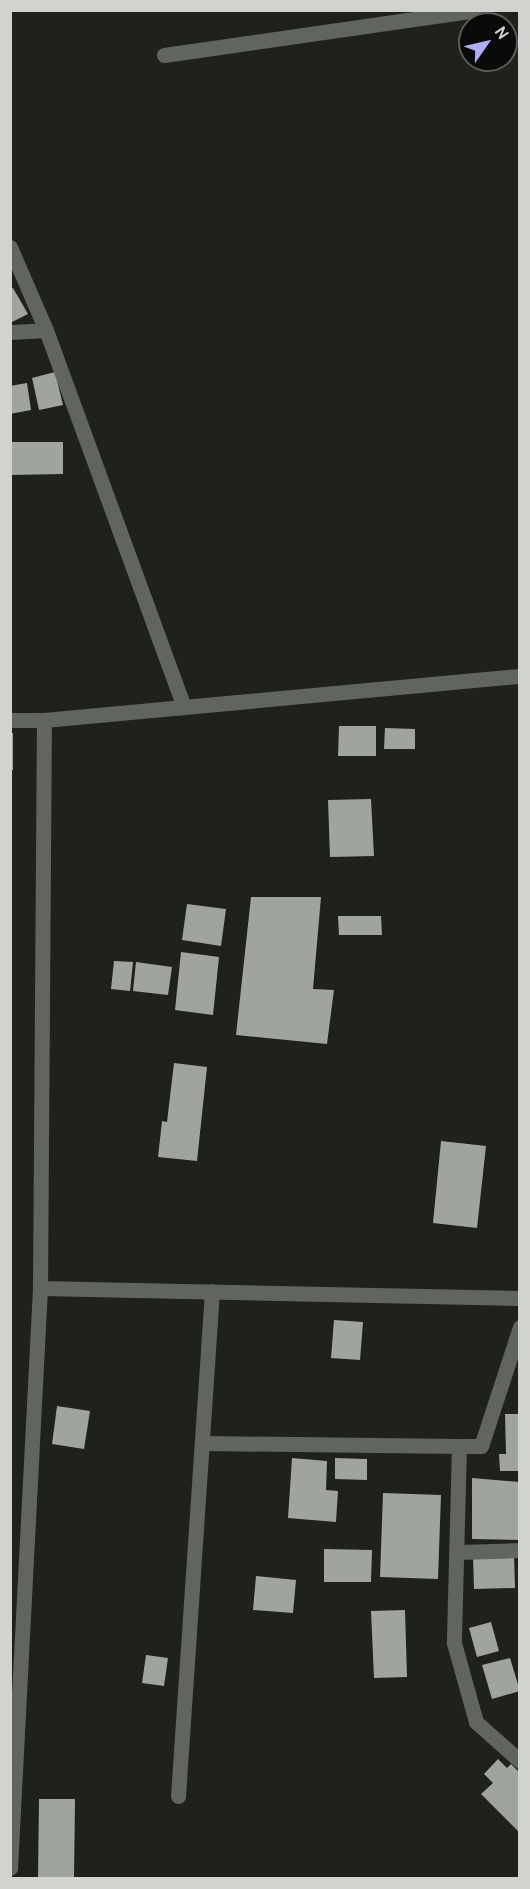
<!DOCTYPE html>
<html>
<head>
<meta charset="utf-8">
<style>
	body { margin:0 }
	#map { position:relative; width:530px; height:1889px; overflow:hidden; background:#1e221b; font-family:Cabin,sans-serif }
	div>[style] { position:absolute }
	.building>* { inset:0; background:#9fa59c }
	.minor>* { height:15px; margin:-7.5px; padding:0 7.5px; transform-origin:7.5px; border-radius:7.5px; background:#60655d }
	span { translate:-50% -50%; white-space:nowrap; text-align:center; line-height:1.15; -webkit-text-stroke:6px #090b08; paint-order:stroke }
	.frame { position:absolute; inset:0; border:12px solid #d0d3ce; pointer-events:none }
	.north { position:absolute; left:458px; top:12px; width:60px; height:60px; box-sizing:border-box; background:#090b08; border:2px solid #595b57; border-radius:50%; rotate:56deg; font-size:16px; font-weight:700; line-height:24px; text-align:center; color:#d0d3ce }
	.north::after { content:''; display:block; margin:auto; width:21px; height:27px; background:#b0aefa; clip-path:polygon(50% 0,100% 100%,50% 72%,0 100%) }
</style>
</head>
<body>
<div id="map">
	<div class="building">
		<div style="clip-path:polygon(13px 288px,28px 314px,10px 323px,10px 289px)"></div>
		<div style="clip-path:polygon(55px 372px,63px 405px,39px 410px,32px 378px)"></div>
		<div style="clip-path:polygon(27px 383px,31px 410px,10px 414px,10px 386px)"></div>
		<div style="clip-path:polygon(10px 442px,63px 442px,63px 474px,10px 475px)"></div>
		<div style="clip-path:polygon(339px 726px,376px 726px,376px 756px,338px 756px)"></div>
		<div style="clip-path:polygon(385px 728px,415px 729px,415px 749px,384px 749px)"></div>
		<div style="clip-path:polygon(10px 733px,13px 733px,13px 770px,10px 770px)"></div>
		<div style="clip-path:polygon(371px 799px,374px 856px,330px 857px,328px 800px)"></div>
		<div style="clip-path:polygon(251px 897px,321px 897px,313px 989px,334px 990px,327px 1044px,236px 1035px)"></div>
		<div style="clip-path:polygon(187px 904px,226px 909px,221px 946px,182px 940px)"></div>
		<div style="clip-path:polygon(338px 916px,381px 916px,382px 935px,339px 935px)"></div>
		<div style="clip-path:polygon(181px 952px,219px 957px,213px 1015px,175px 1010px)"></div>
		<div style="clip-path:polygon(114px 961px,133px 962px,130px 991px,111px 989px)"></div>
		<div style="clip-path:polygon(136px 962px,172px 967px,168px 995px,133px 991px)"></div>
		<div style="clip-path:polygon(174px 1063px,207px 1067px,197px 1161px,158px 1157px,162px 1121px,167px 1122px)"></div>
		<div style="clip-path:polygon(441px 1141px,486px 1146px,477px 1228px,433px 1223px)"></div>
		<div style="clip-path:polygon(334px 1320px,363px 1322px,360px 1360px,331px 1358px)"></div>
		<div style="clip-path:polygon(57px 1406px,90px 1411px,84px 1449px,52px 1444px)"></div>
		<div style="clip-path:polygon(505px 1414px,520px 1414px,520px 1471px,500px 1471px,499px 1454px,506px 1454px)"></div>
		<div style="clip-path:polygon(292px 1458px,327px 1461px,326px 1490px,338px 1491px,336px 1522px,288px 1518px)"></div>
		<div style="clip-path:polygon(335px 1458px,367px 1459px,367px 1480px,335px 1479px)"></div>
		<div style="clip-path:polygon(472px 1478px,520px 1482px,520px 1540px,472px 1539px)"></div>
		<div style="clip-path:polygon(383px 1493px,441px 1495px,438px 1579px,380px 1577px)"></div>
		<div style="clip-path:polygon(324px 1549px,372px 1550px,371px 1582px,324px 1582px)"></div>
		<div style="clip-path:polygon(514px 1555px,515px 1588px,474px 1589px,473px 1556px)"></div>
		<div style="clip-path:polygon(256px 1576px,296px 1580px,293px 1613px,253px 1610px)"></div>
		<div style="clip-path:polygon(405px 1610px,407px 1677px,374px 1678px,371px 1611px)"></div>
		<div style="clip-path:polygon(491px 1622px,499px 1651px,477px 1657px,469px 1628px)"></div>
		<div style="clip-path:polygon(146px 1655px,168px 1658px,164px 1686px,142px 1683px)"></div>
		<div style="clip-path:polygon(510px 1658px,520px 1691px,492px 1699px,482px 1665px)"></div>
		<div style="clip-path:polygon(498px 1759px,507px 1768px,511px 1764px,520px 1773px,520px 1833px,481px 1794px,493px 1783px,484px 1774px)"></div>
		<div style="clip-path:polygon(39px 1799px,75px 1799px,74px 1878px,38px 1878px)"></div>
	</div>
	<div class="minor">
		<div style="left:164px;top:55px;width:314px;rotate:-8.2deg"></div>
		<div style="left:10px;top:247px;width:90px;rotate:66.6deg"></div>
		<div style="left:46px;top:330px;width:401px;rotate:69.9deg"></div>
		<div style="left:10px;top:332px;width:36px;rotate:-3deg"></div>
		<div style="left:10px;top:720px;width:34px"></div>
		<div style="left:40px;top:1288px;width:480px;rotate:1.2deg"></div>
		<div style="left:520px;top:1327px;width:125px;rotate:108.1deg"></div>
		<div style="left:481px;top:1446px;width:22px;rotate:180deg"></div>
		<div style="left:459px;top:1446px;width:197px;rotate:91.5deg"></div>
		<div style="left:454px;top:1643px;width:82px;rotate:74.4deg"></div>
		<div style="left:476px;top:1722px;width:59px;rotate:41.6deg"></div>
		<div style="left:204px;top:1443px;width:255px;rotate:0.7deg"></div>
		<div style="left:458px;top:1552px;width:62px;rotate:-1.8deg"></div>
		<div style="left:178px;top:1796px;width:506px;rotate:-86.15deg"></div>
		<div style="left:10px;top:1868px;width:581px;rotate:-87.04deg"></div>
		<div style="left:40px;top:1288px;width:568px;rotate:-89.6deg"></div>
		<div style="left:44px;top:720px;width:478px;rotate:-5.3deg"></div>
	</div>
	<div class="frame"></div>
	<div class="north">N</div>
</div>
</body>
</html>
